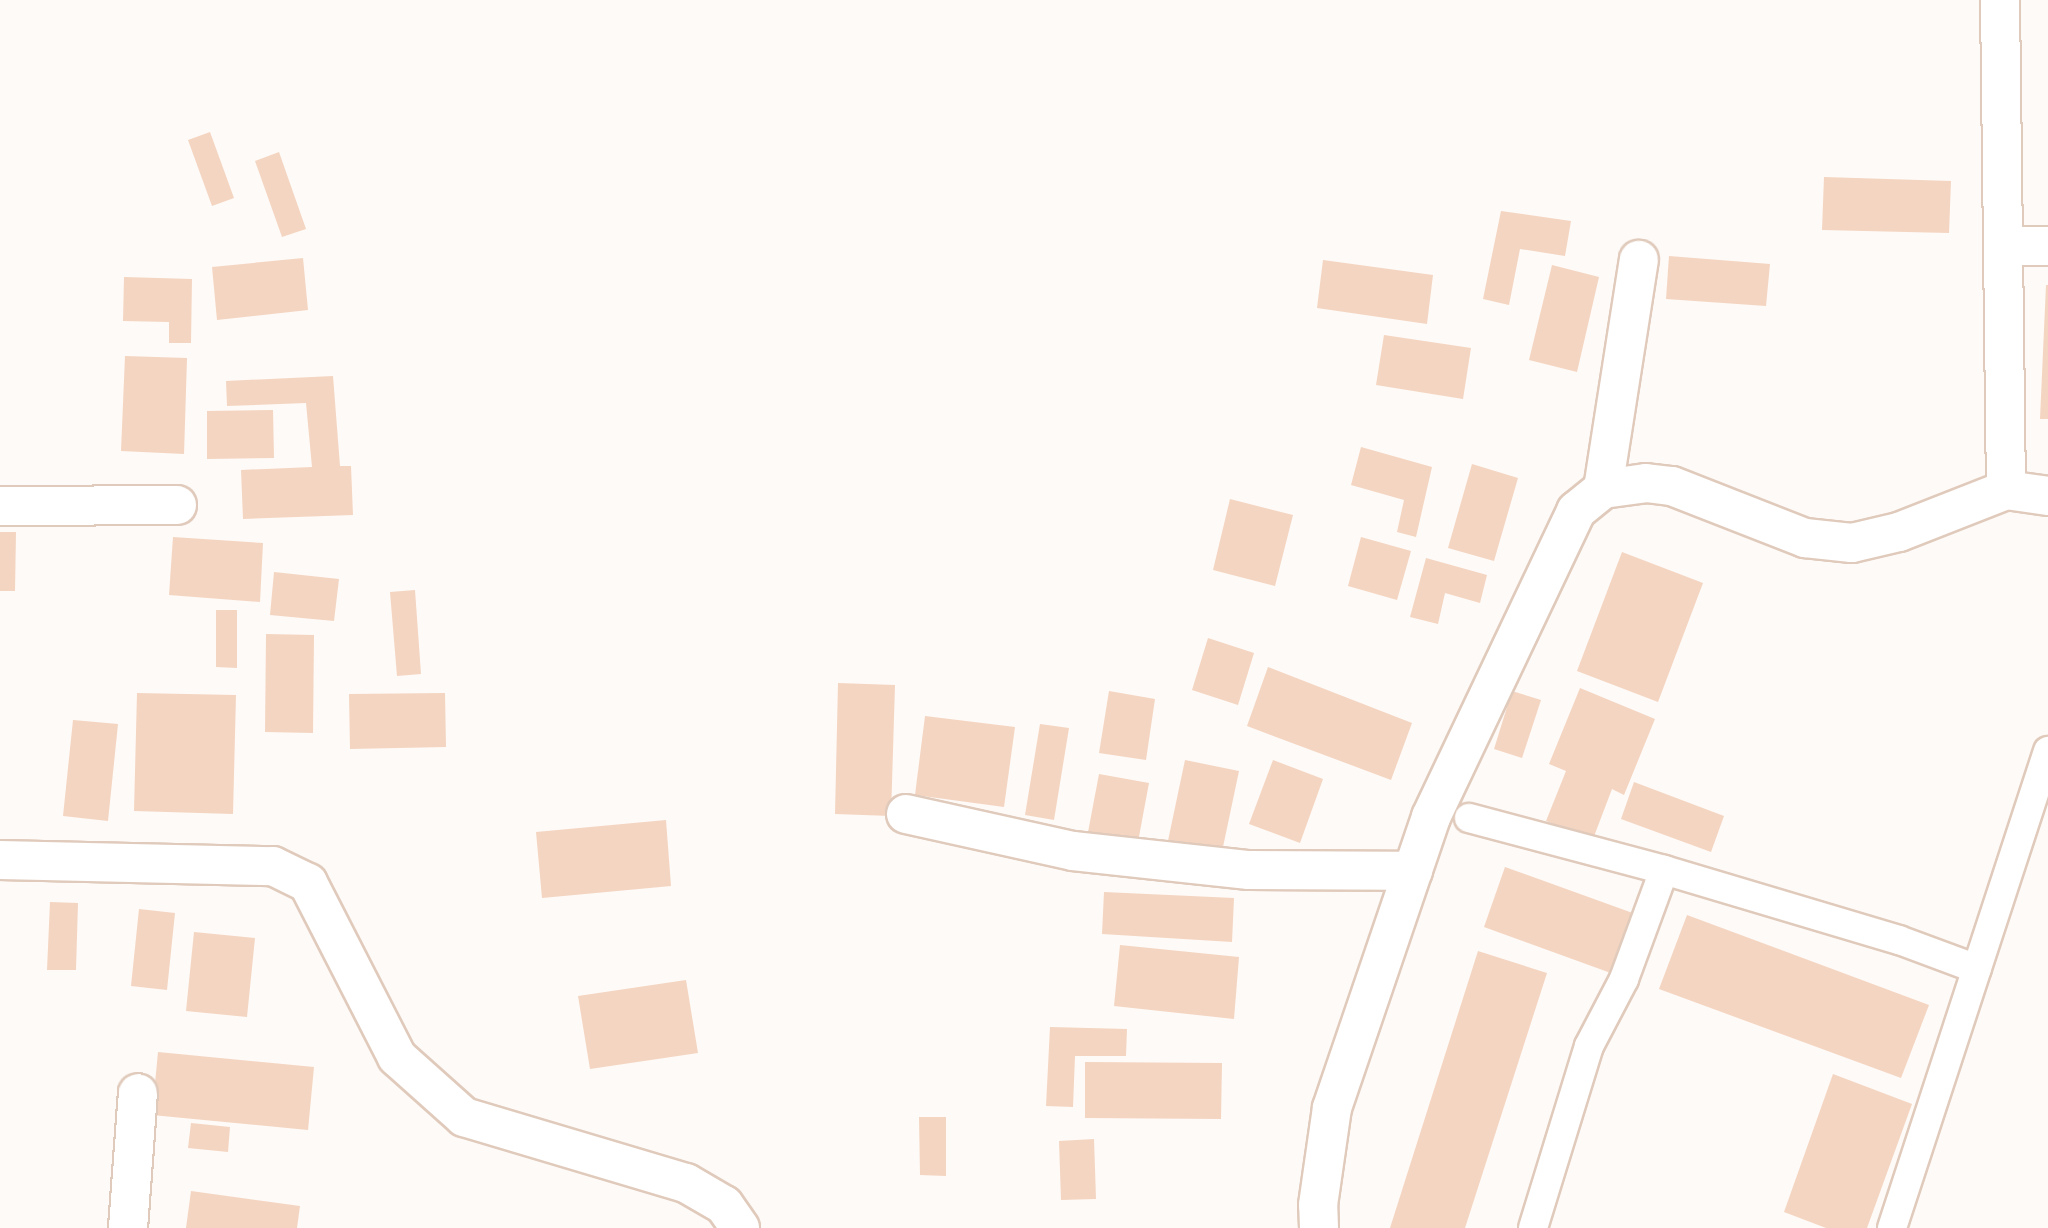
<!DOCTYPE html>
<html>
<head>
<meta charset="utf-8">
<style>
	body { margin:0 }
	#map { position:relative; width:2048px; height:1228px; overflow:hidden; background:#fefaf7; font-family:Helvetica,sans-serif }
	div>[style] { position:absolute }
	.building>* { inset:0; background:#f4d5c1 }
	.roads { filter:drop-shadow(2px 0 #e0cabb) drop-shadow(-2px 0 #e0cabb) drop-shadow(0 2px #e0cabb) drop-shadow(0 -2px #e0cabb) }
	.service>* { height:28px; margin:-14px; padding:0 14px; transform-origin:14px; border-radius:14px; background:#fff }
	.minor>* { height:38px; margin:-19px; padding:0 19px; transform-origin:19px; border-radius:19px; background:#fff }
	span { translate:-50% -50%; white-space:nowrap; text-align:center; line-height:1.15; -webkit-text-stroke:5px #fff; paint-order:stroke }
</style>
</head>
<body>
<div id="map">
	<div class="building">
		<div style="clip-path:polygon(210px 132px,234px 198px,212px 206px,188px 140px)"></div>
		<div style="clip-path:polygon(279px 152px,306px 229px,282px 237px,255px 161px)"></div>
		<div style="clip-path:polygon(1824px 177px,1951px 181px,1949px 233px,1822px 230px)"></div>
		<div style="clip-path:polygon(1501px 211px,1571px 221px,1565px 256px,1520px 249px,1509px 305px,1483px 299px)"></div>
		<div style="clip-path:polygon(1669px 256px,1770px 264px,1766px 306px,1666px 299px)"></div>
		<div style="clip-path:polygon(303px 258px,308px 310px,217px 320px,212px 267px)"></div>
		<div style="clip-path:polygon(1323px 260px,1433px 275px,1427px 324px,1317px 308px)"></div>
		<div style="clip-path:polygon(1552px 265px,1599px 277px,1577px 372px,1529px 360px)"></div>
		<div style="clip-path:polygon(124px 277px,192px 279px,191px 343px,169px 343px,169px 322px,123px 321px)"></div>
		<div style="clip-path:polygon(2046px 285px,2048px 285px,2048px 419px,2040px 419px)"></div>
		<div style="clip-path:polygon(1384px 335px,1471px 348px,1463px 399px,1376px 385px)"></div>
		<div style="clip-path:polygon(125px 356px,187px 358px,184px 454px,121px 451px)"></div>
		<div style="clip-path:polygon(333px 376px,340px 466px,351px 466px,353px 515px,243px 519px,241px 470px,312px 467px,306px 403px,227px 406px,226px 381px)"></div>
		<div style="clip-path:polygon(273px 410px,274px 458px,207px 459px,207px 411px)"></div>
		<div style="clip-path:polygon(1361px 447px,1432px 467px,1416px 537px,1397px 532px,1404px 500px,1351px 485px)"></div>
		<div style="clip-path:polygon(1472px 464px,1518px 478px,1494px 561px,1448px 548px)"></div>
		<div style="clip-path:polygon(1230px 499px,1293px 515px,1275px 586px,1213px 570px)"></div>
		<div style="clip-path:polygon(0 532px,16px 532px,15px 591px,0 591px)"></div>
		<div style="clip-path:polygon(173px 537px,263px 543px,260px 602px,169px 595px)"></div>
		<div style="clip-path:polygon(1361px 537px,1411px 551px,1397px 600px,1348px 586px)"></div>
		<div style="clip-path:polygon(1622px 552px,1703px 583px,1658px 702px,1577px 671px)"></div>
		<div style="clip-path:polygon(1426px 558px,1487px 575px,1480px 603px,1445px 593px,1438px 624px,1410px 617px)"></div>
		<div style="clip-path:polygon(274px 572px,339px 579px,334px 621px,270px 615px)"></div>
		<div style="clip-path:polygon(415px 590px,421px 674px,397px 676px,390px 592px)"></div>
		<div style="clip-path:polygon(216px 610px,237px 610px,237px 668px,216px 667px)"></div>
		<div style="clip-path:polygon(266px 634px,314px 635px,313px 733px,265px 732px)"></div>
		<div style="clip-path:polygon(1208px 638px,1254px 653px,1238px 705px,1192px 690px)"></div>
		<div style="clip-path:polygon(1268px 667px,1412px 723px,1391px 780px,1247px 726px)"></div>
		<div style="clip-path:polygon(838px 683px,895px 685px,891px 816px,835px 814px)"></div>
		<div style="clip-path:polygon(1580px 688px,1655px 719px,1624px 795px,1612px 789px,1593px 839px,1546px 821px,1566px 771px,1549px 764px)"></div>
		<div style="clip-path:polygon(1109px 691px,1155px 699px,1146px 760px,1099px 753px)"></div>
		<div style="clip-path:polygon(1512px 691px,1541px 700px,1522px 758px,1494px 749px)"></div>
		<div style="clip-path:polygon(137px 693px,236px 695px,233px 814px,134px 811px)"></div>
		<div style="clip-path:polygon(445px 693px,446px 747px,350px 749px,349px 694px)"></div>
		<div style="clip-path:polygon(925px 716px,1015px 727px,1004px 807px,915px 795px)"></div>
		<div style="clip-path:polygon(73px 720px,118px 724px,108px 821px,63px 816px)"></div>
		<div style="clip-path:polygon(1040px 724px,1069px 728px,1054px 820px,1025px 815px)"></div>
		<div style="clip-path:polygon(1185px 760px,1239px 771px,1219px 866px,1165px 855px)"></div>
		<div style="clip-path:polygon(1273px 760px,1323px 779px,1300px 843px,1249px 824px)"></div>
		<div style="clip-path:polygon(1099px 774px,1149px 783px,1135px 858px,1085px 848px)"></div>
		<div style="clip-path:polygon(1634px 782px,1724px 816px,1711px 852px,1621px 819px)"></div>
		<div style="clip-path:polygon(666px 820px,671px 886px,542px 898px,536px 832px)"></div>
		<div style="clip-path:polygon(1505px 867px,1641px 916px,1619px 976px,1484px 927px)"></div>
		<div style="clip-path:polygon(1104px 892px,1234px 898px,1232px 942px,1102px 934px)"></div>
		<div style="clip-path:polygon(50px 902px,78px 903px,76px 970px,47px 970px)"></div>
		<div style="clip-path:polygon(139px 909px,175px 913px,167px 990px,131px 986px)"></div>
		<div style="clip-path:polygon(1687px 915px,1929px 1005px,1901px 1078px,1659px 989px)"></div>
		<div style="clip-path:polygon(194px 932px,255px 938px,247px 1017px,186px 1011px)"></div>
		<div style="clip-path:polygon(1120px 945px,1239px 957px,1234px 1019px,1114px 1006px)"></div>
		<div style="clip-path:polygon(1478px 951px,1547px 973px,1465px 1228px,1390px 1228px)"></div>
		<div style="clip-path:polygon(686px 980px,698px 1053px,590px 1069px,578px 996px)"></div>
		<div style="clip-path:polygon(1050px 1027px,1127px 1029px,1126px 1056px,1075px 1056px,1073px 1107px,1046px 1106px)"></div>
		<div style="clip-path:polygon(158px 1052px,314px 1067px,308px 1130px,152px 1115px)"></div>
		<div style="clip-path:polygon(1085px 1062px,1222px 1063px,1221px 1119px,1085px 1118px)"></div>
		<div style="clip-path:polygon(1833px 1074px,1912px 1104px,1867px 1228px,1826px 1228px,1784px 1212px)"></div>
		<div style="clip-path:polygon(919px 1117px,946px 1117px,946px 1176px,920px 1175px)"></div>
		<div style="clip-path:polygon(191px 1123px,230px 1127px,228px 1152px,188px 1148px)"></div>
		<div style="clip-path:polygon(1094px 1139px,1096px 1199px,1061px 1200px,1059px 1141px)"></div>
		<div style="clip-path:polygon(191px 1191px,300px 1206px,297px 1228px,186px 1228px)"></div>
	</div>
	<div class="roads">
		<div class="service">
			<div style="left:1469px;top:818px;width:202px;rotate:14.9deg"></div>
			<div style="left:1664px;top:870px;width:245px;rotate:16.6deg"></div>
			<div style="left:1899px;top:940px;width:83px;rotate:20.4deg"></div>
			<div style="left:1533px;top:1228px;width:190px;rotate:-72.9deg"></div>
			<div style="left:1589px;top:1046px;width:76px;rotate:-62.4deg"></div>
			<div style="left:1624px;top:979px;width:116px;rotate:-69.8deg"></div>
			<div style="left:1892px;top:1228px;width:502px;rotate:-71.89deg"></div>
		</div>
		<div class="minor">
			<div style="left:2000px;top:0;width:490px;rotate:89.3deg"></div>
			<div style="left:2003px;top:246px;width:45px"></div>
			<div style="left:1603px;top:489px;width:232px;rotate:-81.1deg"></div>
			<div style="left:0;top:506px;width:177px;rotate:-0.3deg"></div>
			<div style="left:906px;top:814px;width:171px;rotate:12.5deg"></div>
			<div style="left:1073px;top:851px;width:177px;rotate:6.2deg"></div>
			<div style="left:1249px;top:870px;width:164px;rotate:0.3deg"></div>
			<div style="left:0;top:860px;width:273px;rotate:1.3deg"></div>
			<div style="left:273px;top:866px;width:39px;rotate:26deg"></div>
			<div style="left:308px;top:883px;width:195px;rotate:62.9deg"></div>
			<div style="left:397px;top:1057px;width:90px;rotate:41.8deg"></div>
			<div style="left:464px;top:1117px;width:232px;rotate:16.6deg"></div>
			<div style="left:686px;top:1183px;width:44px;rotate:30.1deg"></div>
			<div style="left:724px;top:1205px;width:28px;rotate:55deg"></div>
			<div style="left:128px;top:1228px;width:135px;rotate:-85.8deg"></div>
			<div style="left:1319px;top:1228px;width:23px;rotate:-92deg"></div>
			<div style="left:1318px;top:1205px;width:98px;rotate:-81.8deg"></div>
			<div style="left:1332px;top:1108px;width:307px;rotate:-71.2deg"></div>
			<div style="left:1431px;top:817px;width:339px;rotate:-64.6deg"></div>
			<div style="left:1576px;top:511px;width:35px;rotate:-39deg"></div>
			<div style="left:1603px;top:489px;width:43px;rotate:-7.9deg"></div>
			<div style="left:1646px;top:483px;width:26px;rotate:7deg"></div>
			<div style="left:1672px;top:486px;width:143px;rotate:21.4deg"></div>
			<div style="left:1805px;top:538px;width:47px;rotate:6.1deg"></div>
			<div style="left:1852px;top:543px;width:48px;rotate:-13.2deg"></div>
			<div style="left:1899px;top:532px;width:115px;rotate:-21.4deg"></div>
			<div style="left:2006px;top:490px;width:42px;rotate:8.1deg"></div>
		</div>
	</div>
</div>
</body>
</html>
